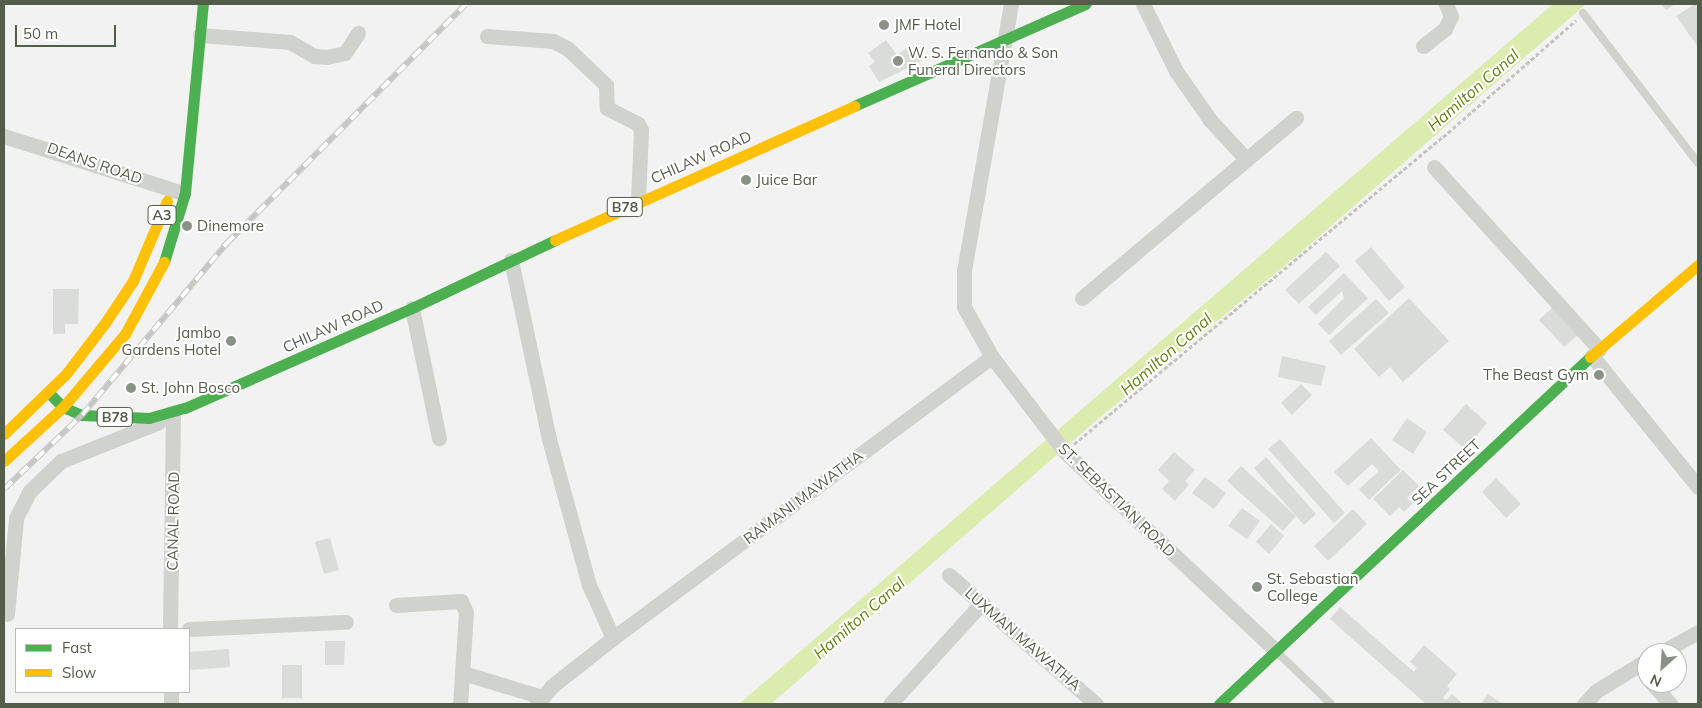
<!DOCTYPE html>
<html>
<head>
<meta charset="utf-8">
<style>
	body { margin:0 }
	#map { position:relative; width:1702px; height:708px; overflow:hidden; background:#f2f2f2; font-family:Mulish,sans-serif }
	div>[style] { position:absolute }
	.water>* { inset:0; background:#dcebae }
	.building>* { inset:0; background:#dadcd9 }
	.path>* { height:2.5px; margin-top:-1.25px; transform-origin:0; background:repeating-linear-gradient(90deg,#c6c3bc 0 4px,transparent 0 6.5px) }
	.lane>* { height:8px; margin:-4px; padding:0 4px; transform-origin:4px; border-radius:4px; background:#d0d2cd }
	.street>* { height:15px; margin:-7.5px; padding:0 7.5px; transform-origin:7.5px; border-radius:7.5px; background:#d0d2cd }
	.fast>* { height:11px; margin:-5.5px; padding:0 5.5px; transform-origin:5.5px; border-radius:5.5px; background:#4caf50 }
	.slow>* { height:11px; margin:-5.5px; padding:0 5.5px; transform-origin:5.5px; border-radius:5.5px; background:#ffc107 }
	.rail>* { height:5.5px; margin-top:-2.75px; transform-origin:0; background:repeating-linear-gradient(90deg,#fff 0 11px,#c5c7c3 0 22px); box-sizing:border-box; border-block:1px solid #c5c7c3 }
	.dots>* { width:14px; height:14px; translate:-50% -50%; box-sizing:border-box; border:2px solid #fff; border-radius:50% }
	span { translate:-50% -50%; white-space:nowrap; text-align:center; line-height:1.15; -webkit-text-stroke:4px #fff; paint-order:stroke }
	.shield-label span { padding:1px 4px; background:#fff; border:1px solid; border-radius:4px; -webkit-text-stroke-width:0 }
	.shield-label { font-size:14px; color:#535d49; font-weight:700 }
	.poi-label { font-size:15px; color:#535d49 }
	.left { translate:0 -50%; text-align:left }
	.right { translate:-100% -50%; text-align:right }
	.street-label { font-size:15px; color:#535d49 }
	.water-label { font-size:16px; color:#648013; font-style:italic }
	.frame { position:absolute; inset:0; border:5px solid #535d49; pointer-events:none }
	.legend { position:absolute; left:15px; top:628px; width:175px; height:65px; box-sizing:border-box; background:#fff; border:1px solid #babeb6; margin:0; padding:6px 9px; list-style:none; font-size:15px; color:#535d49 }
	.legend li { display:flex; align-items:center; gap:10px; height:25px }
	.legend b { width:25px; border:1px solid #babeb6 }
	.north { position:absolute; left:1637px; top:643px; width:50px; height:50px; box-sizing:border-box; background:#fff; border:1px solid #babeb6; border-radius:50%; rotate:206deg; font-size:14px; font-weight:700; line-height:20px; text-align:center; color:#535d49 }
	.north::after { content:''; display:block; margin:auto; width:18px; height:22px; background:#8b9184; clip-path:polygon(50% 0,100% 100%,50% 72%,0 100%) }
	.scale { position:absolute; left:15px; top:25px; width:101px; height:22px; box-sizing:border-box; border:2px solid #535d49; border-top:0; padding-left:6px; font-size:15px; line-height:18px; white-space:nowrap; color:#535d49; -webkit-text-stroke:4px #fff; paint-order:stroke }
</style>
</head>
<body>
<div id="map">
	<div class="water">
		<div style="clip-path:polygon(1553px 4px,1586px 4px,1300px 253px,1098px 419px,771px 704px,739px 704px)"></div>
	</div>
	<div class="building">
		<div style="clip-path:polygon(1661px 4px,1675px 4px,1666px 10px)"></div>
		<div style="clip-path:polygon(1695px 4px,1698px 8px,1698px 47px,1676px 16px)"></div>
		<div style="clip-path:polygon(886px 40px,897px 55px,910px 46px,922px 61px,879px 82px,869px 66px,875px 62px,868px 53px)"></div>
		<div style="clip-path:polygon(1371px 247px,1405px 287px,1389px 301px,1355px 261px)"></div>
		<div style="clip-path:polygon(1326px 252px,1340px 266px,1299px 304px,1285px 290px)"></div>
		<div style="clip-path:polygon(1344px 273px,1368px 298px,1329px 335px,1318px 324px,1344px 298px,1342px 291px,1316px 315px,1308px 307px)"></div>
		<div style="clip-path:polygon(53px 289px,79px 289px,78px 324px,65px 324px,65px 334px,53px 334px)"></div>
		<div style="clip-path:polygon(1409px 298px,1449px 341px,1403px 382px,1390px 367px,1379px 377px,1354px 349px)"></div>
		<div style="clip-path:polygon(1376px 299px,1389px 313px,1341px 355px,1329px 341px)"></div>
		<div style="clip-path:polygon(1554px 306px,1579px 334px,1564px 347px,1539px 320px)"></div>
		<div style="clip-path:polygon(1282px 356px,1326px 366px,1321px 386px,1278px 377px)"></div>
		<div style="clip-path:polygon(1301px 384px,1312px 395px,1292px 415px,1281px 403px)"></div>
		<div style="clip-path:polygon(1466px 404px,1487px 423px,1465px 449px,1443px 430px)"></div>
		<div style="clip-path:polygon(1407px 418px,1427px 432px,1413px 454px,1392px 440px)"></div>
		<div style="clip-path:polygon(1371px 438px,1401px 470px,1369px 500px,1359px 489px,1379px 471px,1372px 464px,1348px 486px,1334px 472px)"></div>
		<div style="clip-path:polygon(1280px 439px,1345px 513px,1334px 523px,1268px 449px)"></div>
		<div style="clip-path:polygon(1174px 452px,1195px 470px,1185px 481px,1189px 484px,1175px 501px,1162px 489px,1169px 481px,1158px 470px)"></div>
		<div style="clip-path:polygon(1266px 457px,1316px 514px,1304px 525px,1254px 468px)"></div>
		<div style="clip-path:polygon(1241px 466px,1296px 516px,1283px 531px,1227px 481px)"></div>
		<div style="clip-path:polygon(1403px 470px,1419px 486px,1407px 498px,1413px 503px,1404px 512px,1399px 507px,1390px 516px,1373px 499px)"></div>
		<div style="clip-path:polygon(1205px 477px,1226px 493px,1214px 509px,1192px 493px)"></div>
		<div style="clip-path:polygon(1496px 478px,1521px 504px,1506px 518px,1482px 492px)"></div>
		<div style="clip-path:polygon(1242px 508px,1260px 521px,1247px 539px,1228px 526px)"></div>
		<div style="clip-path:polygon(1353px 509px,1367px 524px,1328px 561px,1314px 546px)"></div>
		<div style="clip-path:polygon(1271px 524px,1284px 536px,1269px 554px,1256px 542px)"></div>
		<div style="clip-path:polygon(330px 538px,339px 570px,324px 574px,315px 542px)"></div>
		<div style="clip-path:polygon(1340px 607px,1414px 672px,1417px 668px,1410px 662px,1424px 645px,1457px 674px,1447px 686px,1450px 689px,1443px 698px,1446px 700px,1452px 694px,1463px 704px,1426px 704px,1330px 619px)"></div>
		<div style="clip-path:polygon(325px 641px,345px 641px,344px 665px,325px 665px)"></div>
		<div style="clip-path:polygon(229px 649px,230px 667px,191px 670px,189px 664px,189px 652px)"></div>
		<div style="clip-path:polygon(282px 665px,302px 665px,302px 698px,282px 698px)"></div>
		<div style="clip-path:polygon(1488px 694px,1503px 704px,1481px 704px)"></div>
	</div>
	<div class="path">
		<div style="left:1074px;top:444px;width:480px;rotate:-39.8deg"></div>
		<div style="left:1443px;top:137px;width:177px;rotate:-41.3deg"></div>
	</div>
	<div class="lane">
		<div style="left:1583px;top:13px;width:189px;rotate:52.5deg"></div>
		<div style="left:1277px;top:652px;width:75px;rotate:43.9deg"></div>
	</div>
	<div class="street">
		<div style="left:1011px;top:4px;width:270px;rotate:100deg"></div>
		<div style="left:964px;top:270px;width:37px;rotate:90deg"></div>
		<div style="left:964px;top:307px;width:57px;rotate:60.8deg"></div>
		<div style="left:992px;top:357px;width:120px;rotate:52.5deg"></div>
		<div style="left:1065px;top:452px;width:290px;rotate:43.3deg"></div>
		<div style="left:1143px;top:4px;width:75px;rotate:63.8deg"></div>
		<div style="left:1176px;top:71px;width:60px;rotate:55.2deg"></div>
		<div style="left:1210px;top:120px;width:53px;rotate:47.3deg"></div>
		<div style="left:200px;top:35px;width:90px;rotate:4.4deg"></div>
		<div style="left:290px;top:42px;width:28px;rotate:30deg"></div>
		<div style="left:314px;top:56px;width:13px;rotate:4deg"></div>
		<div style="left:327px;top:57px;width:18px;rotate:-13deg"></div>
		<div style="left:345px;top:53px;width:24px;rotate:-57deg"></div>
		<div style="left:487px;top:36px;width:66px;rotate:4.3deg"></div>
		<div style="left:553px;top:41px;width:16px;rotate:27deg"></div>
		<div style="left:567px;top:48px;width:54px;rotate:43.5deg"></div>
		<div style="left:606px;top:85px;width:23px;rotate:88deg"></div>
		<div style="left:607px;top:108px;width:35px;rotate:27deg"></div>
		<div style="left:638px;top:124px;width:7px;rotate:63deg"></div>
		<div style="left:641px;top:130px;width:71px;rotate:92.4deg"></div>
		<div style="left:1423px;top:46px;width:28px;rotate:-38deg"></div>
		<div style="left:1445px;top:29px;width:14px;rotate:-65deg"></div>
		<div style="left:1451px;top:16px;width:13px;rotate:-113deg"></div>
		<div style="left:4px;top:136px;width:188px;rotate:17.7deg"></div>
		<div style="left:1434px;top:167px;width:246px;rotate:47.8deg"></div>
		<div style="left:511px;top:260px;width:183px;rotate:78deg"></div>
		<div style="left:549px;top:439px;width:151px;rotate:74.7deg"></div>
		<div style="left:589px;top:585px;width:58px;rotate:65.6deg"></div>
		<div style="left:1082px;top:298px;width:280px;rotate:-40.1deg"></div>
		<div style="left:412px;top:308px;width:133px;rotate:78.3deg"></div>
		<div style="left:1592px;top:356px;width:169px;rotate:51deg"></div>
		<div style="left:949px;top:575px;width:196px;rotate:41.3deg"></div>
		<div style="left:396px;top:605px;width:65px;rotate:-3.5deg"></div>
		<div style="left:461px;top:601px;width:12px;rotate:66deg"></div>
		<div style="left:466px;top:612px;width:92px;rotate:93.7deg"></div>
		<div style="left:7px;top:614px;width:96px;rotate:-84.6deg"></div>
		<div style="left:16px;top:518px;width:30px;rotate:-63deg"></div>
		<div style="left:30px;top:491px;width:43px;rotate:-44.1deg"></div>
		<div style="left:61px;top:461px;width:105px;rotate:-21.7deg"></div>
		<div style="left:170px;top:629px;width:216px;rotate:-89.2deg"></div>
		<div style="left:189px;top:629px;width:157px;rotate:-2.6deg"></div>
		<div style="left:1660px;top:653px;width:43px;rotate:-28.9deg"></div>
		<div style="left:463px;top:673px;width:83px;rotate:16.9deg"></div>
		<div style="left:1652px;top:683px;width:28px;rotate:49deg"></div>
		<div style="left:171px;top:692px;width:12px;rotate:90deg"></div>
		<div style="left:537px;top:704px;width:23px;rotate:-50deg"></div>
		<div style="left:552px;top:686px;width:78px;rotate:-38.2deg"></div>
		<div style="left:613px;top:638px;width:472px;rotate:-36.6deg"></div>
		<div style="left:890px;top:704px;width:137px;rotate:-47.7deg"></div>
		<div style="left:1584px;top:704px;width:18px;rotate:-47deg"></div>
		<div style="left:1596px;top:691px;width:60px;rotate:-31.3deg"></div>
	</div>
	<div class="fast">
		<div style="left:854px;top:106px;width:253px;rotate:-23.8deg"></div>
		<div style="left:164px;top:262px;width:72px;rotate:-73.1deg"></div>
		<div style="left:185px;top:193px;width:190px;rotate:-84.6deg"></div>
		<div style="left:51px;top:395px;width:17px;rotate:45deg"></div>
		<div style="left:63px;top:407px;width:21px;rotate:23deg"></div>
		<div style="left:82px;top:415px;width:67px;rotate:2.6deg"></div>
		<div style="left:149px;top:418px;width:37px;rotate:-16deg"></div>
		<div style="left:185px;top:408px;width:248px;rotate:-23.8deg"></div>
		<div style="left:412px;top:308px;width:158px;rotate:-25.4deg"></div>
		<div style="left:1219px;top:704px;width:508px;rotate:-43.09deg"></div>
	</div>
	<div class="slow">
		<div style="left:555px;top:240px;width:328px;rotate:-24.1deg"></div>
		<div style="left:1590px;top:357px;width:142px;rotate:-40.4deg"></div>
		<div style="left:4px;top:434px;width:86px;rotate:-44.1deg"></div>
		<div style="left:66px;top:374px;width:64px;rotate:-52.6deg"></div>
		<div style="left:105px;top:323px;width:50px;rotate:-56.3deg"></div>
		<div style="left:133px;top:281px;width:87px;rotate:-67deg"></div>
		<div style="left:4px;top:461px;width:80px;rotate:-42.5deg"></div>
		<div style="left:63px;top:407px;width:96px;rotate:-49.7deg"></div>
		<div style="left:125px;top:334px;width:82px;rotate:-61.6deg"></div>
	</div>
	<div class="rail">
		<div style="left:4px;top:489px;width:108px;rotate:-43.5deg"></div>
		<div style="left:82px;top:415px;width:224px;rotate:-49.9deg"></div>
		<div style="left:226px;top:244px;width:339px;rotate:-45deg"></div>
	</div>
	<div class="dots">
		<div style="left:884px;top:25px;background:#8b9184"></div>
		<div style="left:898px;top:61px;background:#8b9184"></div>
		<div style="left:746px;top:180px;background:#8b9184"></div>
		<div style="left:187px;top:226px;background:#8b9184"></div>
		<div style="left:231px;top:341px;background:#8b9184"></div>
		<div style="left:1599px;top:375px;background:#8b9184"></div>
		<div style="left:131px;top:388px;background:#8b9184"></div>
		<div style="left:1257px;top:587px;background:#8b9184"></div>
	</div>
	<div class="shield-label">
		<span style="left:625px;top:207px">B78</span>
		<span style="left:162px;top:215px">A3</span>
		<span style="left:115px;top:417px">B78</span>
	</div>
	<div class="poi-label">
		<span class="left" style="left:894px;top:25px">JMF Hotel</span>
		<span class="left" style="left:908px;top:61px">W. S. Fernando &amp; Son<br>Funeral Directors</span>
		<span class="left" style="left:756px;top:180px">Juice Bar</span>
		<span class="left" style="left:197px;top:226px">Dinemore</span>
		<span class="right" style="left:221px;top:341px">Jambo<br>Gardens Hotel</span>
		<span class="right" style="left:1589px;top:375px">The Beast Gym</span>
		<span class="left" style="left:141px;top:388px">St. John Bosco</span>
		<span class="left" style="left:1267px;top:587px">St. Sebastian<br>College</span>
	</div>
	<div class="street-label">
		<span style="left:701px;top:157px;rotate:-24deg">CHILAW ROAD</span>
		<span style="left:95px;top:163px;rotate:19deg">DEANS ROAD</span>
		<span style="left:333px;top:326px;rotate:-24deg">CHILAW ROAD</span>
		<span style="left:1446px;top:472px;rotate:-43deg">SEA STREET</span>
		<span style="left:803px;top:497px;rotate:-37deg">RAMANI MAWATHA</span>
		<span style="left:1117px;top:500px;rotate:44deg">ST. SEBASTIAN ROAD</span>
		<span style="left:173px;top:521px;rotate:-89deg">CANAL ROAD</span>
		<span style="left:1023px;top:639px;rotate:41deg">LUXMAN MAWATHA</span>
	</div>
	<div class="water-label">
		<span style="left:1473px;top:90px;rotate:-41deg">Hamilton Canal</span>
		<span style="left:1166px;top:354px;rotate:-41deg">Hamilton Canal</span>
		<span style="left:859px;top:618px;rotate:-41deg">Hamilton Canal</span>
	</div>
	<div class="frame"></div>
	<ul class="legend">
	<li><b style="height:6px;background:#4caf50"></b>Fast</li>
	<li><b style="height:6px;background:#ffc107"></b>Slow</li>
	</ul>
	<div class="north">N</div>
	<div class="scale">50 m</div>
</div>
</body>
</html>
